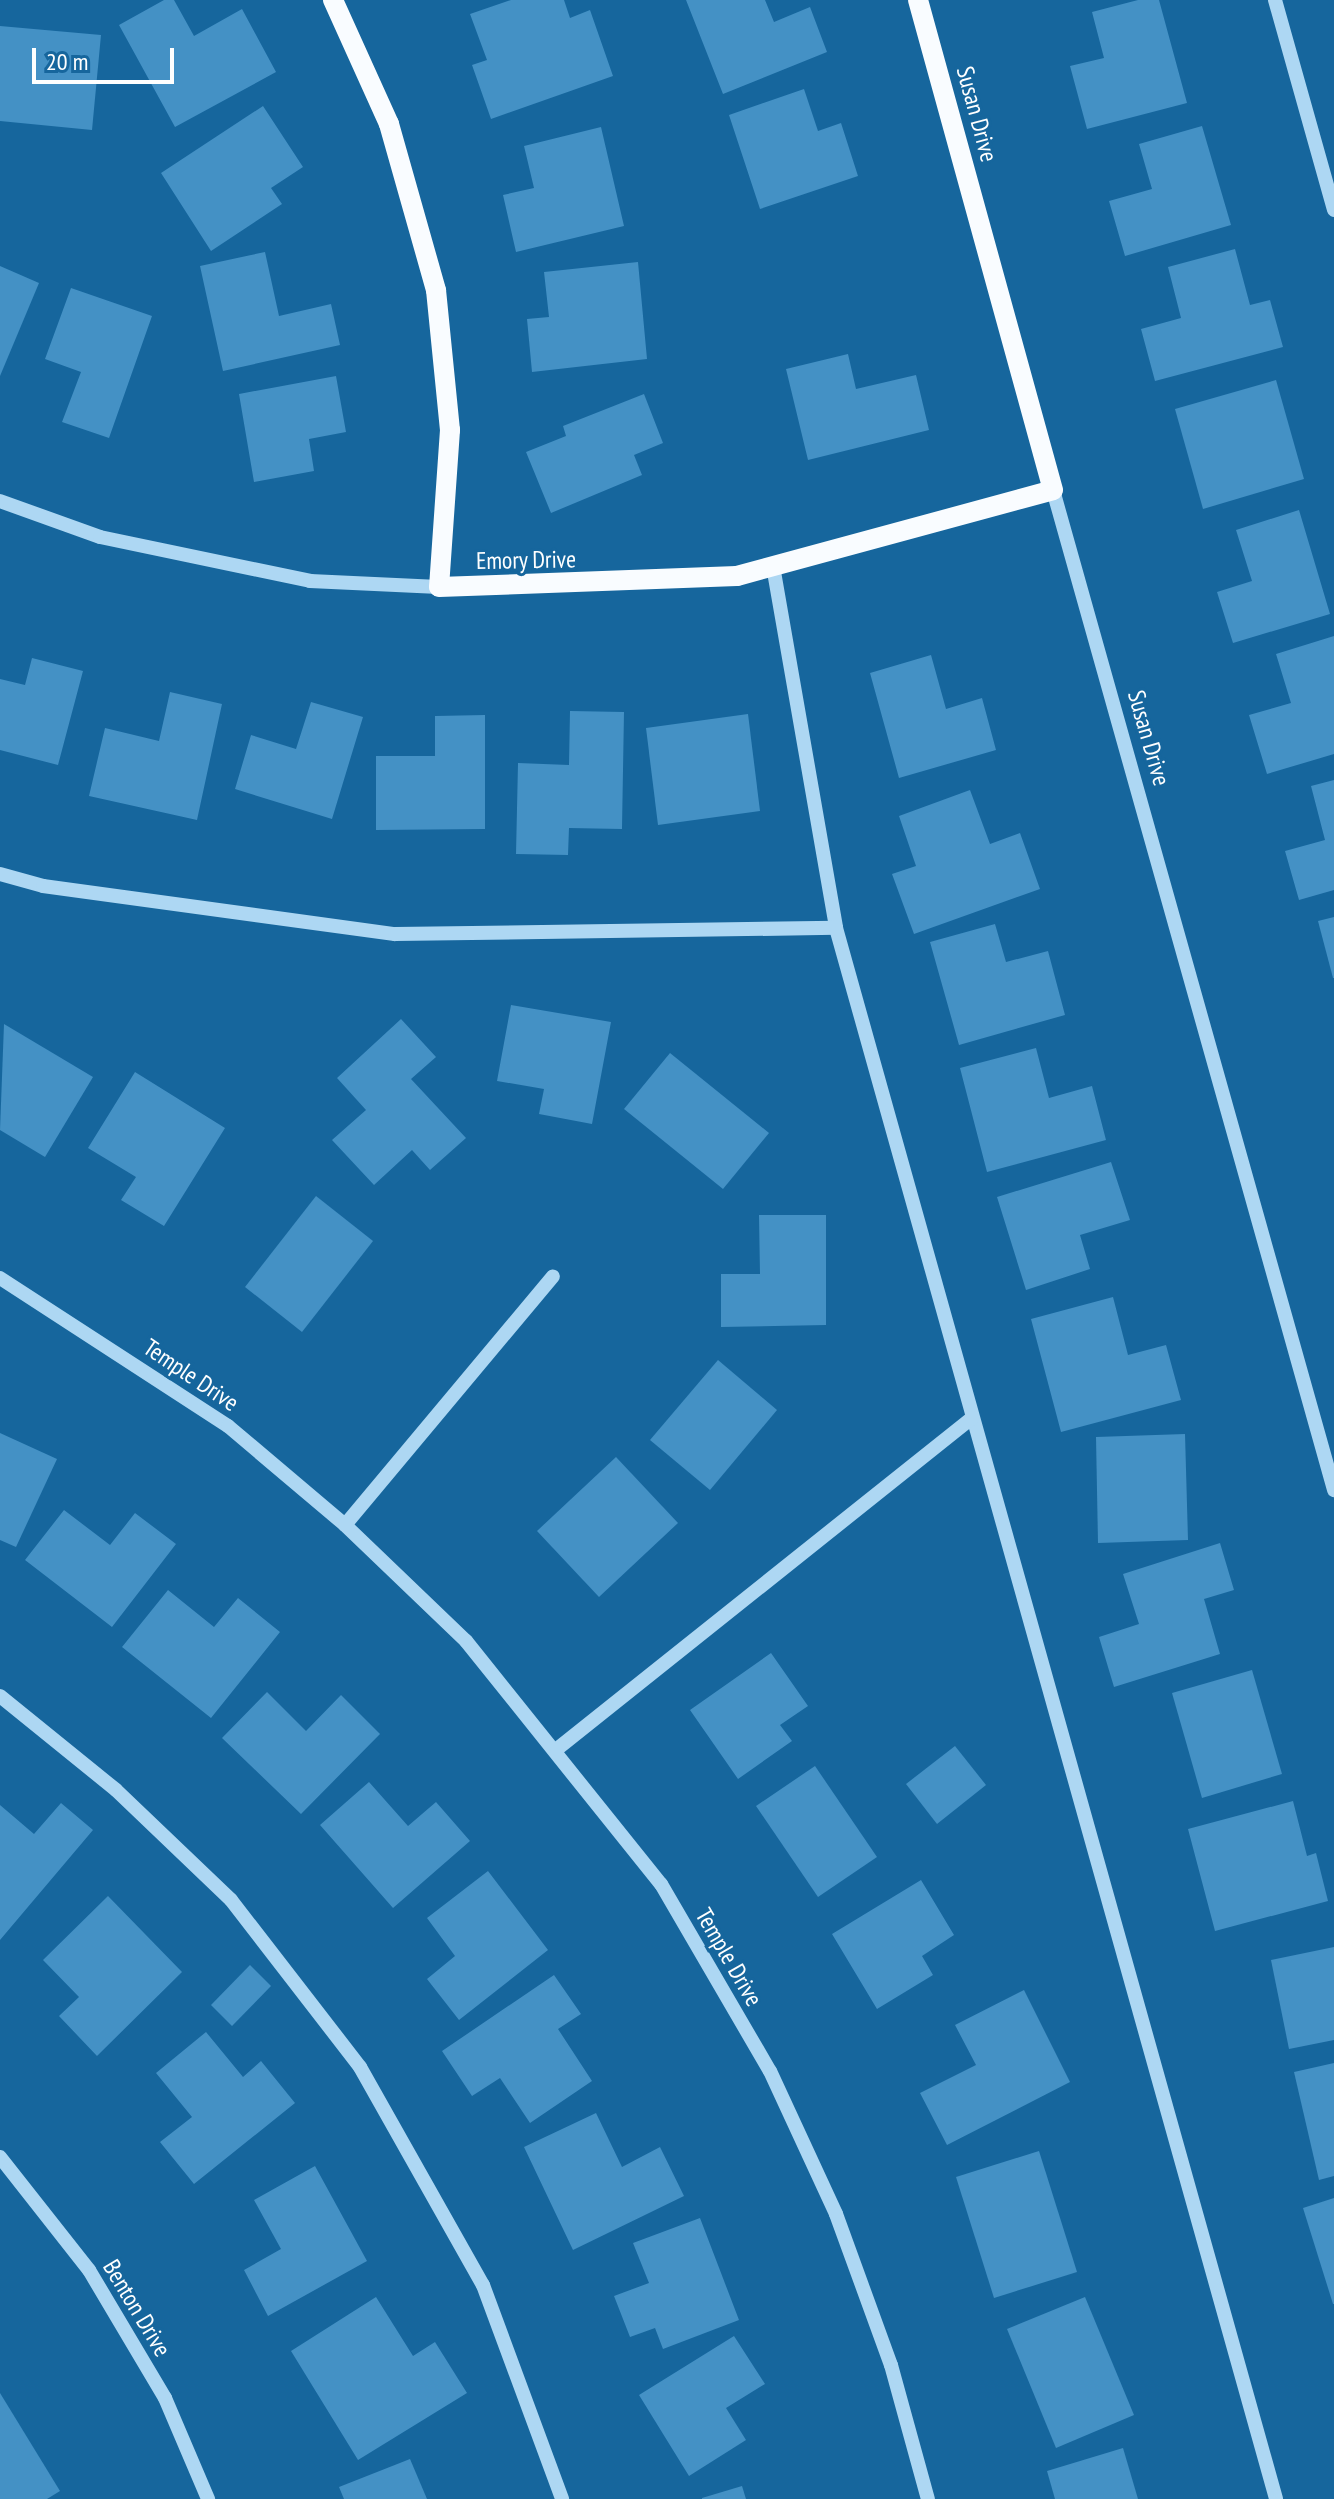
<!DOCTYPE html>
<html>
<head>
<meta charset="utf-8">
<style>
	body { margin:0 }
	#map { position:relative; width:1334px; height:2499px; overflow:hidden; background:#16669d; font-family:"PT Sans Narrow",sans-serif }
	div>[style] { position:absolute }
	.building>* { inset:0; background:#4491c5 }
	.minor>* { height:14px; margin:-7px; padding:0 7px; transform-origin:7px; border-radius:7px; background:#add7f3 }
	.major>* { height:20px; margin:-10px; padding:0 10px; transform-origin:10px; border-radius:10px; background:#f9fcff }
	span { translate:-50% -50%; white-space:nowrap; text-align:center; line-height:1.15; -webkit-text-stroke:6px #16669d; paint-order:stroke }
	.street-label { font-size:24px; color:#fff }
	.scale { position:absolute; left:32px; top:48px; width:142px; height:36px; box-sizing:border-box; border:4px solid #fff; border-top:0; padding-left:10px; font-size:24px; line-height:28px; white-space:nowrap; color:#fff; -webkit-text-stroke:6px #16669d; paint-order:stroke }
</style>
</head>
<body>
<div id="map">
	<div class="building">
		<div style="clip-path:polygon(164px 0,174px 0,194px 36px,242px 9px,276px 72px,175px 127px,119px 25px)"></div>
		<div style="clip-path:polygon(511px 0,564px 0,570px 18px,590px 10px,613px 76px,491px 119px,472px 65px,487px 60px,470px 14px)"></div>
		<div style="clip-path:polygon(686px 0,765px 0,774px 22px,810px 7px,827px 52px,723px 94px)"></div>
		<div style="clip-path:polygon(1138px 0,1159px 0,1187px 103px,1087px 129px,1070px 66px,1104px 58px,1092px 12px)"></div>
		<div style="clip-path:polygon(0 26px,101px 35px,92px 130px,0 121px)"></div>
		<div style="clip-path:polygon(804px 89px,818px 131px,841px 123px,858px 176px,760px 209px,729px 115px)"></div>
		<div style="clip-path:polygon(263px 106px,303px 167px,271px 188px,282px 204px,211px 251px,161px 173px)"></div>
		<div style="clip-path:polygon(1202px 126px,1231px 225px,1125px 256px,1109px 201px,1152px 189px,1139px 144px)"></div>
		<div style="clip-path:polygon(601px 127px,624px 226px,516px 252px,503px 195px,534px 188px,524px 146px)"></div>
		<div style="clip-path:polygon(1235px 249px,1250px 305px,1270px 300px,1283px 347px,1155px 381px,1141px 329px,1181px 318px,1168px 267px)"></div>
		<div style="clip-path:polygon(265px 252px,279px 316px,331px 304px,340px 345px,223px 371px,200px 266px)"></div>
		<div style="clip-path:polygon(638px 262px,647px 359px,532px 372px,527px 319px,549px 317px,544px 272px)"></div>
		<div style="clip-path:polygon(0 266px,39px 283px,0 376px)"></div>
		<div style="clip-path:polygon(71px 288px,152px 316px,109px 438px,62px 422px,81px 372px,45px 359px)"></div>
		<div style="clip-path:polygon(848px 354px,856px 389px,916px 375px,929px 430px,808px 460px,786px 369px)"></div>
		<div style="clip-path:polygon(336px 376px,346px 432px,309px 439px,314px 471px,254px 482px,239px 394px)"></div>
		<div style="clip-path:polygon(1276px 380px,1304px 479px,1203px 509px,1175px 409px)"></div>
		<div style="clip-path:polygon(644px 394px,663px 443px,634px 455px,642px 475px,551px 513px,526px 452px,566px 436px,563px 426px)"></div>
		<div style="clip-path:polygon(1299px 510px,1330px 614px,1233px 643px,1217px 592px,1252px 581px,1236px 530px)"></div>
		<div style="clip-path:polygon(1334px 636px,1334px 754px,1267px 774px,1249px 715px,1291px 703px,1276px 654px)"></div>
		<div style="clip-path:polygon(931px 655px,946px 709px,982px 698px,996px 750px,899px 778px,870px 673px)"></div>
		<div style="clip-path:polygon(32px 658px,83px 671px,58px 765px,0 750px,0 679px,25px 685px)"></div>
		<div style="clip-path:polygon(170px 692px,222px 704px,197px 820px,89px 796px,105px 728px,159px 741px)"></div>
		<div style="clip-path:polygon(311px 702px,363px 717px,332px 819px,235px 789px,251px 735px,296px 749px)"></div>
		<div style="clip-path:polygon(570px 711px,624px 712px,622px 829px,569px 828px,568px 855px,516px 854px,518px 763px,569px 765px)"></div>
		<div style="clip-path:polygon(748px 714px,760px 811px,658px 825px,646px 728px)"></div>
		<div style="clip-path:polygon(485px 715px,485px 829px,376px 830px,376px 756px,435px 756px,435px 716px)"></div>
		<div style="clip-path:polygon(1334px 780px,1334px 890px,1299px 900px,1285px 851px,1325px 840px,1311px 786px)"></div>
		<div style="clip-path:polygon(970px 790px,990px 844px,1020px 833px,1040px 889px,914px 934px,892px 874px,916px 866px,899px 816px)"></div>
		<div style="clip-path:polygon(1334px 917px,1334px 978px,1333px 978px,1318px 921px)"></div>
		<div style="clip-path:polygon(995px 924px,1006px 962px,1048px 951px,1065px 1015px,959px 1045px,930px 942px)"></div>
		<div style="clip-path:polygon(511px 1005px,611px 1022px,592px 1124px,539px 1114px,544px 1089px,497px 1081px)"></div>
		<div style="clip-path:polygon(401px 1019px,436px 1057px,411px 1079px,466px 1138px,430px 1170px,412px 1150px,374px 1185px,332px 1140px,366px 1110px,337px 1078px)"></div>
		<div style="clip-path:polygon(4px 1024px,93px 1077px,45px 1157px,0 1130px)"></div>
		<div style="clip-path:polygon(1036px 1048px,1049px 1098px,1092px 1086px,1106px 1140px,987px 1172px,960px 1068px)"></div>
		<div style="clip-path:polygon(670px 1053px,769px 1133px,723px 1189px,624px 1109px)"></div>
		<div style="clip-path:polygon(135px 1072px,225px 1128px,164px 1226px,121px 1200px,136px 1177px,88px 1148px)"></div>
		<div style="clip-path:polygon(1111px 1162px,1130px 1220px,1080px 1235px,1090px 1269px,1026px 1290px,997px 1197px)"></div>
		<div style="clip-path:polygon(316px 1196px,373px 1241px,302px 1332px,245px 1287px)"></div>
		<div style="clip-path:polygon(759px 1215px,826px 1215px,826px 1325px,721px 1327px,721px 1274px,760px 1274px)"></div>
		<div style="clip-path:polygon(1113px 1297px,1128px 1355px,1166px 1345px,1181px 1400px,1061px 1432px,1031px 1319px)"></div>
		<div style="clip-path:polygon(718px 1360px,777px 1410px,710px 1490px,650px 1440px)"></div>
		<div style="clip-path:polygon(0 1433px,57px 1459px,16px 1547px,0 1540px)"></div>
		<div style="clip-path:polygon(1185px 1434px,1188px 1540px,1098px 1543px,1096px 1437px)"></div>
		<div style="clip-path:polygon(616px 1457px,678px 1523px,599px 1597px,537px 1531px)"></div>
		<div style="clip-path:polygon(64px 1510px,110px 1545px,135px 1513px,176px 1544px,112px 1627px,25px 1560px)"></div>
		<div style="clip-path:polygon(1220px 1543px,1234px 1590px,1204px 1599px,1220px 1654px,1114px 1687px,1099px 1637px,1139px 1624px,1123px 1574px)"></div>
		<div style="clip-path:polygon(168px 1590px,214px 1627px,238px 1598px,280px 1632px,211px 1718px,122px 1647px)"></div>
		<div style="clip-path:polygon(771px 1653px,808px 1706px,780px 1725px,792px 1741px,738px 1779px,690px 1710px)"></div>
		<div style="clip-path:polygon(1252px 1670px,1282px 1774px,1202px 1798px,1172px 1693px)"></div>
		<div style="clip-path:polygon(267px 1692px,306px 1731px,341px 1695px,380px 1734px,301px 1814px,222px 1738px)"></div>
		<div style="clip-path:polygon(955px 1746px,986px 1785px,937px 1824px,906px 1784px)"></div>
		<div style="clip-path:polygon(815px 1766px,877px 1857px,818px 1897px,756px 1806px)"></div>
		<div style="clip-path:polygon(369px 1782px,408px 1826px,436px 1802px,470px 1841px,393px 1908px,320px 1825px)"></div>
		<div style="clip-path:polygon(1293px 1801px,1307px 1856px,1316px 1853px,1328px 1901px,1215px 1931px,1188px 1829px)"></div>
		<div style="clip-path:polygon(61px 1803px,93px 1830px,0 1940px,0 1805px,34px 1834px)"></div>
		<div style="clip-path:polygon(488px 1871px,548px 1950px,459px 2020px,427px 1979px,455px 1956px,427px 1918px)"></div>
		<div style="clip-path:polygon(921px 1880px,954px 1935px,922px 1956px,933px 1975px,877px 2009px,832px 1934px)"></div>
		<div style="clip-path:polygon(108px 1896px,182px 1972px,97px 2056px,59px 2016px,79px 1997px,43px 1960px)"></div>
		<div style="clip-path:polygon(1334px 1947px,1334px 2040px,1289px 2049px,1271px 1960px)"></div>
		<div style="clip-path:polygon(250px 1965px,271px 1986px,232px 2026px,211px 2005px)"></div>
		<div style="clip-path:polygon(554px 1975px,581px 2014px,558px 2029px,592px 2081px,530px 2123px,500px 2078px,472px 2096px,442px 2051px)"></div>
		<div style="clip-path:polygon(1024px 1990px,1070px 2082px,947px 2145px,920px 2093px,976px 2065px,955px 2025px)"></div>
		<div style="clip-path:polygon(206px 2032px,243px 2077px,261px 2061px,295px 2103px,194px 2184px,160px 2142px,192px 2117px,156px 2073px)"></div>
		<div style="clip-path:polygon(1334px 2063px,1334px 2176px,1319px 2180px,1294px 2072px)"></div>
		<div style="clip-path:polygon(596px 2113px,622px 2167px,660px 2147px,684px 2196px,573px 2250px,524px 2147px)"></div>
		<div style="clip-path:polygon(1039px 2151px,1077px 2272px,994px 2298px,956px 2177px)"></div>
		<div style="clip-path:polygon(315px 2166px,367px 2261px,268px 2316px,244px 2270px,281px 2249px,254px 2200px)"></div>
		<div style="clip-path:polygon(1334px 2198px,1334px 2304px,1333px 2304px,1303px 2208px)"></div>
		<div style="clip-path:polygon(700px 2218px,739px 2320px,663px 2349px,655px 2328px,630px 2337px,614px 2296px,649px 2283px,633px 2243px)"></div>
		<div style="clip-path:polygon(376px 2297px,413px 2356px,435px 2342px,467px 2393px,358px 2460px,291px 2351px)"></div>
		<div style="clip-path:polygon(1085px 2297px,1134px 2415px,1056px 2448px,1007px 2329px)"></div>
		<div style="clip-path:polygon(734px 2336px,765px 2384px,726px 2408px,746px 2440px,689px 2476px,639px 2395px)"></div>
		<div style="clip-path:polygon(0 2393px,60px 2491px,47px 2499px,0 2499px)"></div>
		<div style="clip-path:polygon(1123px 2448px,1138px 2499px,1055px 2499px,1047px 2471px)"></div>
		<div style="clip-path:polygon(410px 2459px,427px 2499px,344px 2499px,339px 2487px)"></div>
		<div style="clip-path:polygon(742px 2486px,746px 2499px,702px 2499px,702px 2498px)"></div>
	</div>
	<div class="minor">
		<div style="left:1275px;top:0;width:218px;rotate:74.3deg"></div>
		<div style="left:1053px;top:490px;width:1039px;rotate:74.3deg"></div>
		<div style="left:0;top:501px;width:106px;rotate:19.8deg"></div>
		<div style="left:100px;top:537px;width:215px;rotate:11.8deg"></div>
		<div style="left:310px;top:581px;width:129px;rotate:2.7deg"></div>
		<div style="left:773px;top:566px;width:367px;rotate:80.1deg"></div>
		<div style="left:836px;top:928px;width:1631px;rotate:74.35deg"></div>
		<div style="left:0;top:874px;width:45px;rotate:15.6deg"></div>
		<div style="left:43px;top:886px;width:355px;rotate:7.8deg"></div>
		<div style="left:395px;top:934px;width:441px;rotate:-0.8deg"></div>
		<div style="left:0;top:1278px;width:272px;rotate:33deg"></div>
		<div style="left:228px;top:1426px;width:153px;rotate:40.2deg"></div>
		<div style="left:345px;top:1525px;width:168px;rotate:43.8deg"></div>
		<div style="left:466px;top:1641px;width:312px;rotate:51.3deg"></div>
		<div style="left:661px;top:1884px;width:216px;rotate:59.8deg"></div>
		<div style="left:770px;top:2071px;width:157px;rotate:65.2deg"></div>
		<div style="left:836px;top:2214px;width:161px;rotate:70deg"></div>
		<div style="left:891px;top:2365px;width:139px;rotate:74.6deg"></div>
		<div style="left:345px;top:1525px;width:324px;rotate:-50.1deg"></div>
		<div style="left:0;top:1696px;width:149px;rotate:39deg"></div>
		<div style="left:116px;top:1790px;width:159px;rotate:43.7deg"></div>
		<div style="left:231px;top:1900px;width:211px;rotate:52.3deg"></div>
		<div style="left:360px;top:2067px;width:250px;rotate:60.6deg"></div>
		<div style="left:483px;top:2285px;width:228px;rotate:69.7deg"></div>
		<div style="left:557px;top:1749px;width:531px;rotate:-38.58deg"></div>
		<div style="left:0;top:2157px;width:144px;rotate:51.8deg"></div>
		<div style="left:89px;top:2270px;width:149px;rotate:59.3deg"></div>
		<div style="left:165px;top:2398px;width:110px;rotate:66.9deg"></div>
	</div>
	<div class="major">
		<div style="left:333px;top:0;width:136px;rotate:65.7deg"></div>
		<div style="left:389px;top:124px;width:173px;rotate:74.2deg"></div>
		<div style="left:436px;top:290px;width:141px;rotate:84.3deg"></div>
		<div style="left:450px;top:430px;width:157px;rotate:94deg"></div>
		<div style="left:439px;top:587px;width:298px;rotate:-2.1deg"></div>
		<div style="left:737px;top:576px;width:327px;rotate:-15.2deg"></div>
		<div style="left:1053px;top:490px;width:508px;rotate:-105.4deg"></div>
	</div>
	<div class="street-label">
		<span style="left:977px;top:114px;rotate:75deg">Susan Drive</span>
		<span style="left:526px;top:560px;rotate:-1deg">Emory Drive</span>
		<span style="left:1149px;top:738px;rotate:74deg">Susan Drive</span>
		<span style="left:191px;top:1375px;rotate:34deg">Temple Drive</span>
		<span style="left:729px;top:1957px;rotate:60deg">Temple Drive</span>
		<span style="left:137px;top:2308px;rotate:59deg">Benton Drive</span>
	</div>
	<div class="scale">20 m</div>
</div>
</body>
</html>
